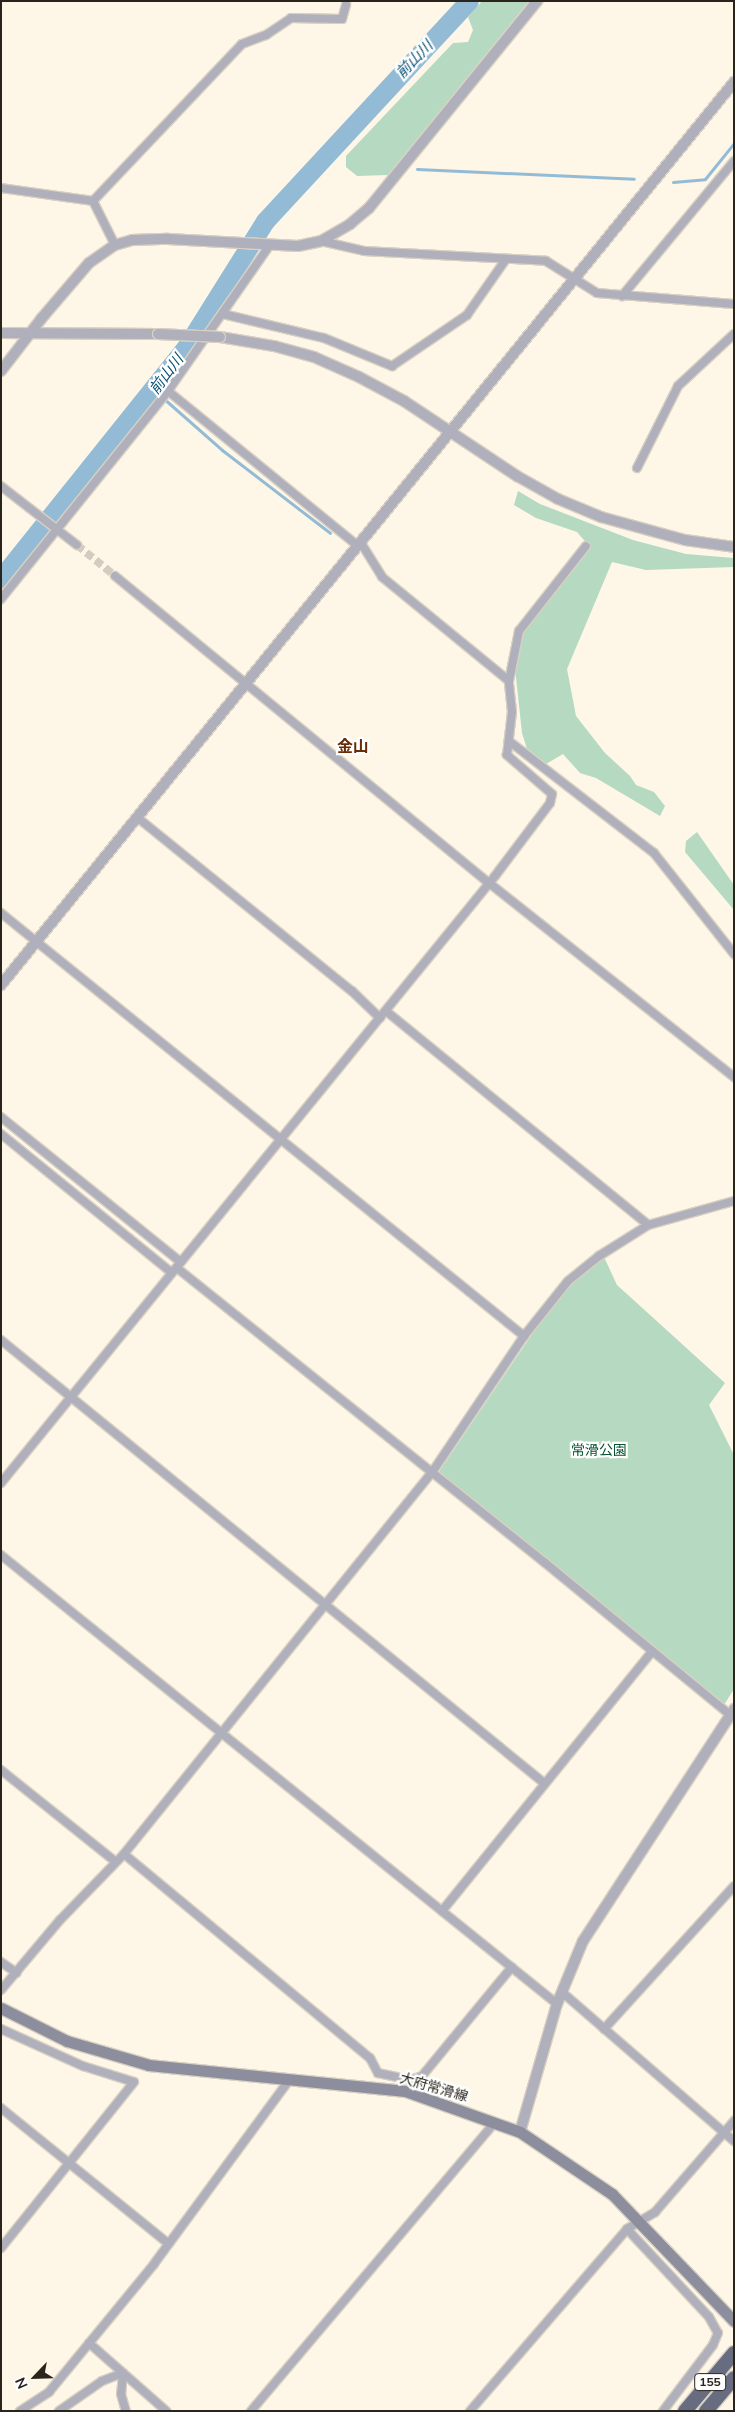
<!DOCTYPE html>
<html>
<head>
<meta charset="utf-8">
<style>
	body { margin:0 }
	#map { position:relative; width:735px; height:2412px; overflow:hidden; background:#fef6e7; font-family:Mulish,"Noto Sans JP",sans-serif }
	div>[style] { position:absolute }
	.green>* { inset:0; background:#b5dac1 }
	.stream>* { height:3px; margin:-1.5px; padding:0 1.5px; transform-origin:1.5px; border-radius:1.5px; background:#93bbd6 }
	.river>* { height:19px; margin:-9.5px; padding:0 9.5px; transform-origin:9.5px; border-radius:9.5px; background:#93bbd6 }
	.minor-tunnel>* { height:8px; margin-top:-4px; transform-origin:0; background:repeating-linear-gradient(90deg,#d4ccbe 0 8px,transparent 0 12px) }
	.roads { filter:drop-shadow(1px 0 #d8d0c2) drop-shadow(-1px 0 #d8d0c2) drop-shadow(0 1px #d8d0c2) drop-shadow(0 -1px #d8d0c2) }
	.minor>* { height:8px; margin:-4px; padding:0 4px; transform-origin:4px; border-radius:4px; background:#afb0bb }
	.tertiary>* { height:10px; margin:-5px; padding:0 5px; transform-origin:5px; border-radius:5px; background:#afb0bb }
	.secondary>* { height:11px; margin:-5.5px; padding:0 5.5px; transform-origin:5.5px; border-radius:5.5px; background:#8c8e9e }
	.trunk>* { height:14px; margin:-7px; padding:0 7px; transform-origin:7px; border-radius:7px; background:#686c80 }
	.bridges { filter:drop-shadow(1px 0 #d8d0c2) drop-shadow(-1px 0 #d8d0c2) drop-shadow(0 1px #d8d0c2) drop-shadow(0 -1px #d8d0c2) }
	.tertiary-bridge>* { height:10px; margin:-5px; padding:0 5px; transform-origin:5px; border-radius:5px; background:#afb0bb }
	span { translate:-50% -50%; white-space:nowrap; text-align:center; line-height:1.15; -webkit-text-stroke:4.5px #fff; paint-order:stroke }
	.shield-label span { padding:1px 4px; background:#fff; border:1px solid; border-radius:4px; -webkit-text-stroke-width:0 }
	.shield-label { font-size:12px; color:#2a251c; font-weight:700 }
	.park-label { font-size:14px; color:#08502e }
	.street-label { font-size:14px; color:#2a251c }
	.water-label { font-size:15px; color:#065074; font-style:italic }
	.quarter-label { font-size:16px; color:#692c04; font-weight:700 }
	.frame { position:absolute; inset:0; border:2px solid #2a251c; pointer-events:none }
	.north { position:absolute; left:10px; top:2352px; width:50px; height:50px; -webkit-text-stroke:4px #fff; paint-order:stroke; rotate:246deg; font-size:14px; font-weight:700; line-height:20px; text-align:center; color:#2a251c }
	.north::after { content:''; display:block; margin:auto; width:18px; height:22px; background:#2a251c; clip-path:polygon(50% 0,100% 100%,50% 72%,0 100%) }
</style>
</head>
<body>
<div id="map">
	<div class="green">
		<div style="clip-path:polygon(482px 1px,529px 1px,388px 175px,357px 176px,346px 167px,346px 156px,453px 43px,468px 42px,473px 30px,468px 17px)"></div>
		<div style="clip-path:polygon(518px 491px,540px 504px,633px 540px,686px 554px,734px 558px,734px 567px,646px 570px,612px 562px,567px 669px,576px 716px,605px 753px,630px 776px,636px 785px,654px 792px,665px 806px,660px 816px,596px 778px,580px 773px,563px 754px,546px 764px,527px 749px,522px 733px,515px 668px,520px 634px,590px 547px,577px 532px,536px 518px,514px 505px)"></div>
		<div style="clip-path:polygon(697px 832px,734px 885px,734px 910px,685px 852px,686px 841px)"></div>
		<div style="clip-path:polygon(604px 1257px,617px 1285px,725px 1383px,709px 1405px,734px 1455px,734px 1689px,724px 1705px,438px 1473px,554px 1302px,573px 1280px)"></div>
	</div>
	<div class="stream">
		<div style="left:318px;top:161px;width:7px"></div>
		<div style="left:417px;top:169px;width:217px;rotate:2.6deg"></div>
		<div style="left:673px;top:182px;width:32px;rotate:-5deg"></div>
		<div style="left:705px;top:179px;width:46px;rotate:-51.1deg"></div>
		<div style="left:154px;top:390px;width:91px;rotate:41.4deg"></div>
		<div style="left:222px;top:450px;width:136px;rotate:37.5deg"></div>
	</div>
	<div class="river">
		<div style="left:1px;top:578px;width:296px;rotate:-51.3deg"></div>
		<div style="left:186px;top:347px;width:149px;rotate:-57.9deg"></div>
		<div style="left:265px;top:221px;width:300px;rotate:-47.2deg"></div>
	</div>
	<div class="minor-tunnel">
		<div style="left:77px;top:545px;width:49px;rotate:39.2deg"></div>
	</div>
	<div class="roads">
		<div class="minor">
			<div style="left:1px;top:188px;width:93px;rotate:8deg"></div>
			<div style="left:93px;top:201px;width:216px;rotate:-46.5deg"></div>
			<div style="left:242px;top:44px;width:26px;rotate:-21deg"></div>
			<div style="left:266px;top:35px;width:30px;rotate:-34deg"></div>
			<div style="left:291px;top:18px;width:51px;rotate:1.1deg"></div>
			<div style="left:342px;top:19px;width:15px;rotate:-74deg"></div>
			<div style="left:93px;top:201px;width:49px;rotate:63.4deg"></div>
			<div style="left:321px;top:241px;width:44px;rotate:13.1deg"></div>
			<div style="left:364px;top:251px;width:182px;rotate:3.1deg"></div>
			<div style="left:546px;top:261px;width:60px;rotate:32.1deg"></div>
			<div style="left:597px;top:293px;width:137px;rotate:4.6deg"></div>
			<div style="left:622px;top:296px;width:175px;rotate:-50.3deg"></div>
			<div style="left:223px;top:314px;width:104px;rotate:13.4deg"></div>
			<div style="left:324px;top:338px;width:74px;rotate:22.4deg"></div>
			<div style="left:392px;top:366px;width:91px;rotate:-34.2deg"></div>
			<div style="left:467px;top:315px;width:68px;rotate:-55.1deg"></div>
			<div style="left:168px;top:391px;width:245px;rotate:39.2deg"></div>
			<div style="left:637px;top:468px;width:92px;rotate:-63.4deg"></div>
			<div style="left:678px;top:386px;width:76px;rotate:-42.9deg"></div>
			<div style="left:1px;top:486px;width:96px;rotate:37.8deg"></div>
			<div style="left:361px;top:543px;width:40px;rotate:58deg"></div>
			<div style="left:382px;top:577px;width:164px;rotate:39.3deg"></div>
			<div style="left:115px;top:576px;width:482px;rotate:39.4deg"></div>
			<div style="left:488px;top:882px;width:314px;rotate:38.4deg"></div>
			<div style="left:1px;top:599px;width:267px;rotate:-51.2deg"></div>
			<div style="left:168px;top:391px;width:178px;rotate:-55.1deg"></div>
			<div style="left:509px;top:741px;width:183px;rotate:37.7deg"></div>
			<div style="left:654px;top:853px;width:129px;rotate:51.6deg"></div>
			<div style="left:138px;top:818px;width:275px;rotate:39deg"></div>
			<div style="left:352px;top:991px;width:39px;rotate:44deg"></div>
			<div style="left:1px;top:913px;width:673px;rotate:38.97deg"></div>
			<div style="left:386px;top:1011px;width:338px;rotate:39.2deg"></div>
			<div style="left:1px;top:1117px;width:231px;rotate:38.9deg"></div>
			<div style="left:1px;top:1134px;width:220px;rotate:39.1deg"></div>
			<div style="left:177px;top:1268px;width:470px;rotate:38.7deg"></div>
			<div style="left:544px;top:1562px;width:241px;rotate:39.4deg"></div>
			<div style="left:1px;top:1340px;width:701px;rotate:39.21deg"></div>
			<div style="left:1px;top:1483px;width:783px;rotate:-50.86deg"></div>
			<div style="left:495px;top:876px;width:91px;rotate:-53deg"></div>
			<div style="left:550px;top:803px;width:9px;rotate:-77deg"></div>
			<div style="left:552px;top:794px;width:60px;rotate:-139.1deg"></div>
			<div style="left:507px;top:755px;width:43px;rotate:-83.4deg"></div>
			<div style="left:512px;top:712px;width:31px;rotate:-96deg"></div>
			<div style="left:509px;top:681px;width:51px;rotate:-78.7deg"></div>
			<div style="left:519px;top:631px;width:108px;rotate:-51.8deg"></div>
			<div style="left:1px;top:1555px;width:715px;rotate:38.92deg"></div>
			<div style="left:1px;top:1770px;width:147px;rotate:38.7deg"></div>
			<div style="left:124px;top:1854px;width:320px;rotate:39.7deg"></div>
			<div style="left:370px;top:2058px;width:17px;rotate:62deg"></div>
			<div style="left:378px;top:2073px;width:33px;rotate:12deg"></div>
			<div style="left:410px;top:2080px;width:13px;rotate:-18deg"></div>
			<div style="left:422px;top:2076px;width:141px;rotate:-50.5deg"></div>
			<div style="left:442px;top:1911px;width:333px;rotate:-51deg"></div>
			<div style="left:1px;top:1962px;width:19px;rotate:35deg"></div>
			<div style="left:1px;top:1990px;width:92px;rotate:-49.9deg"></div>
			<div style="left:60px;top:1920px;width:92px;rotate:-45.9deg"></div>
			<div style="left:124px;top:1854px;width:489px;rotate:-51.1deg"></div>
			<div style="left:431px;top:1474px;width:166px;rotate:-56deg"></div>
			<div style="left:524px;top:1336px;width:70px;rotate:-51.3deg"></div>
			<div style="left:568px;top:1281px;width:40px;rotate:-39deg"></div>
			<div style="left:599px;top:1256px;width:58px;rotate:-32.3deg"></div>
			<div style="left:648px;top:1225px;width:89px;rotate:-15.6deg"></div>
			<div style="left:563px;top:1993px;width:226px;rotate:40.9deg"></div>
			<div style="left:1px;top:2029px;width:90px;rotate:24.3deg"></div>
			<div style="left:83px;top:2066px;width:53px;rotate:17.4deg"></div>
			<div style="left:134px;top:2082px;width:213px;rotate:128.7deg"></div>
			<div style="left:604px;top:2029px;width:193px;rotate:-47.7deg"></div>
			<div style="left:1px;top:2108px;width:215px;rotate:39deg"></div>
			<div style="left:627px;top:2229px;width:120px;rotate:47deg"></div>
			<div style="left:709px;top:2317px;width:18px;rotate:61deg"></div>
			<div style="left:718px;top:2333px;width:13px;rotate:113deg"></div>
			<div style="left:713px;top:2345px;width:83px;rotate:127.1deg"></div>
			<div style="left:89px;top:2343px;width:103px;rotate:41.4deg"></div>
			<div style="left:20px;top:2411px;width:35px;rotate:-33deg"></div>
			<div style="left:49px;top:2392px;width:166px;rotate:-50.6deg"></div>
			<div style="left:154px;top:2264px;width:228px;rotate:-53.7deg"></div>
			<div style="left:59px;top:2411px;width:52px;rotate:-34.9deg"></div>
			<div style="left:102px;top:2381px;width:22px;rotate:-21deg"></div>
			<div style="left:123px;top:2373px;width:21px;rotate:95deg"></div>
			<div style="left:121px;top:2394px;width:18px;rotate:74deg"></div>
			<div style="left:251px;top:2411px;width:378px;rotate:-49.8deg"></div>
			<div style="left:470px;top:2411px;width:240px;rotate:-49.2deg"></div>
			<div style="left:627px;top:2229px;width:33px;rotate:-31deg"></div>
			<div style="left:655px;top:2212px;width:121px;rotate:-49deg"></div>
		</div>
		<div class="tertiary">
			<div style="left:1px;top:333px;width:157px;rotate:0.4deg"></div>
			<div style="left:220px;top:337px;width:55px;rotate:9.5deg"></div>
			<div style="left:274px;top:346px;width:41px;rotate:15.4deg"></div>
			<div style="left:314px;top:357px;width:49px;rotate:24deg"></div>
			<div style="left:359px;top:377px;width:51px;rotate:28.1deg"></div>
			<div style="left:404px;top:401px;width:136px;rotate:33.6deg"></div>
			<div style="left:517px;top:476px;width:47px;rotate:29.3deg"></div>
			<div style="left:558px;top:499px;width:47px;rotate:22.7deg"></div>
			<div style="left:601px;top:517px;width:87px;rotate:15.3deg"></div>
			<div style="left:685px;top:540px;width:49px;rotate:8.1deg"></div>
			<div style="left:1px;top:371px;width:66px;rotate:-52.4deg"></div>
			<div style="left:41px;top:319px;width:74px;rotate:-49.4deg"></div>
			<div style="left:89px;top:263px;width:32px;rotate:-35deg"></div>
			<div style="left:115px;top:245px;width:18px;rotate:-16deg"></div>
			<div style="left:132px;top:240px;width:36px;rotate:-2deg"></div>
			<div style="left:168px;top:239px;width:130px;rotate:3.1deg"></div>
			<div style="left:298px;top:246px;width:24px;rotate:-12deg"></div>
			<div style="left:321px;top:241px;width:34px;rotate:-30deg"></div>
			<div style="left:350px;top:224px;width:25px;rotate:-40deg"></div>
			<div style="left:369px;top:208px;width:267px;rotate:-50.9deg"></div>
			<div style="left:1px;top:985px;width:1163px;rotate:-50.93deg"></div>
			<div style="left:520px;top:2132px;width:133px;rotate:-73.9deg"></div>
			<div style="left:557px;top:2004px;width:68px;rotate:-67.6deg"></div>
			<div style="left:583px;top:1941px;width:277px;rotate:-56.9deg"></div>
		</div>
		<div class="secondary">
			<div style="left:1px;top:2008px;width:74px;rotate:26.6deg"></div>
			<div style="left:67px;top:2041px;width:85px;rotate:16.3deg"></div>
			<div style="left:149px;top:2065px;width:257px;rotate:5.8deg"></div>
			<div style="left:405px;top:2091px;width:122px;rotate:19.6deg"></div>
			<div style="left:520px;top:2132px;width:111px;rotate:34deg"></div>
			<div style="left:612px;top:2194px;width:176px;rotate:46.2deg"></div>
		</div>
		<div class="trunk">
			<div style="left:685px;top:2411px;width:76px;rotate:-49.8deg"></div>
			<div style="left:706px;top:2411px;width:43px;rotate:-49.7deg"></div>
		</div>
	</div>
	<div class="bridges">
		<div class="tertiary-bridge">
			<div style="left:158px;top:334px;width:62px;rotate:2.8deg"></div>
		</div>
	</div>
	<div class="shield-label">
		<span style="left:710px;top:2382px">155</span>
	</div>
	<div class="park-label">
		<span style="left:599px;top:1450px">常滑公園</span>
	</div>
	<div class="street-label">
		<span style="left:434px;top:2087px;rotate:16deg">大府常滑線</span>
	</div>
	<div class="water-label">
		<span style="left:414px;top:59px;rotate:-46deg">前山川</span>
		<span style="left:166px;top:374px;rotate:-53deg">前山川</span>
	</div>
	<div class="quarter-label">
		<span style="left:353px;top:746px">金山</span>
	</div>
	<div class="frame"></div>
	<div class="north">N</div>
</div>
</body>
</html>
